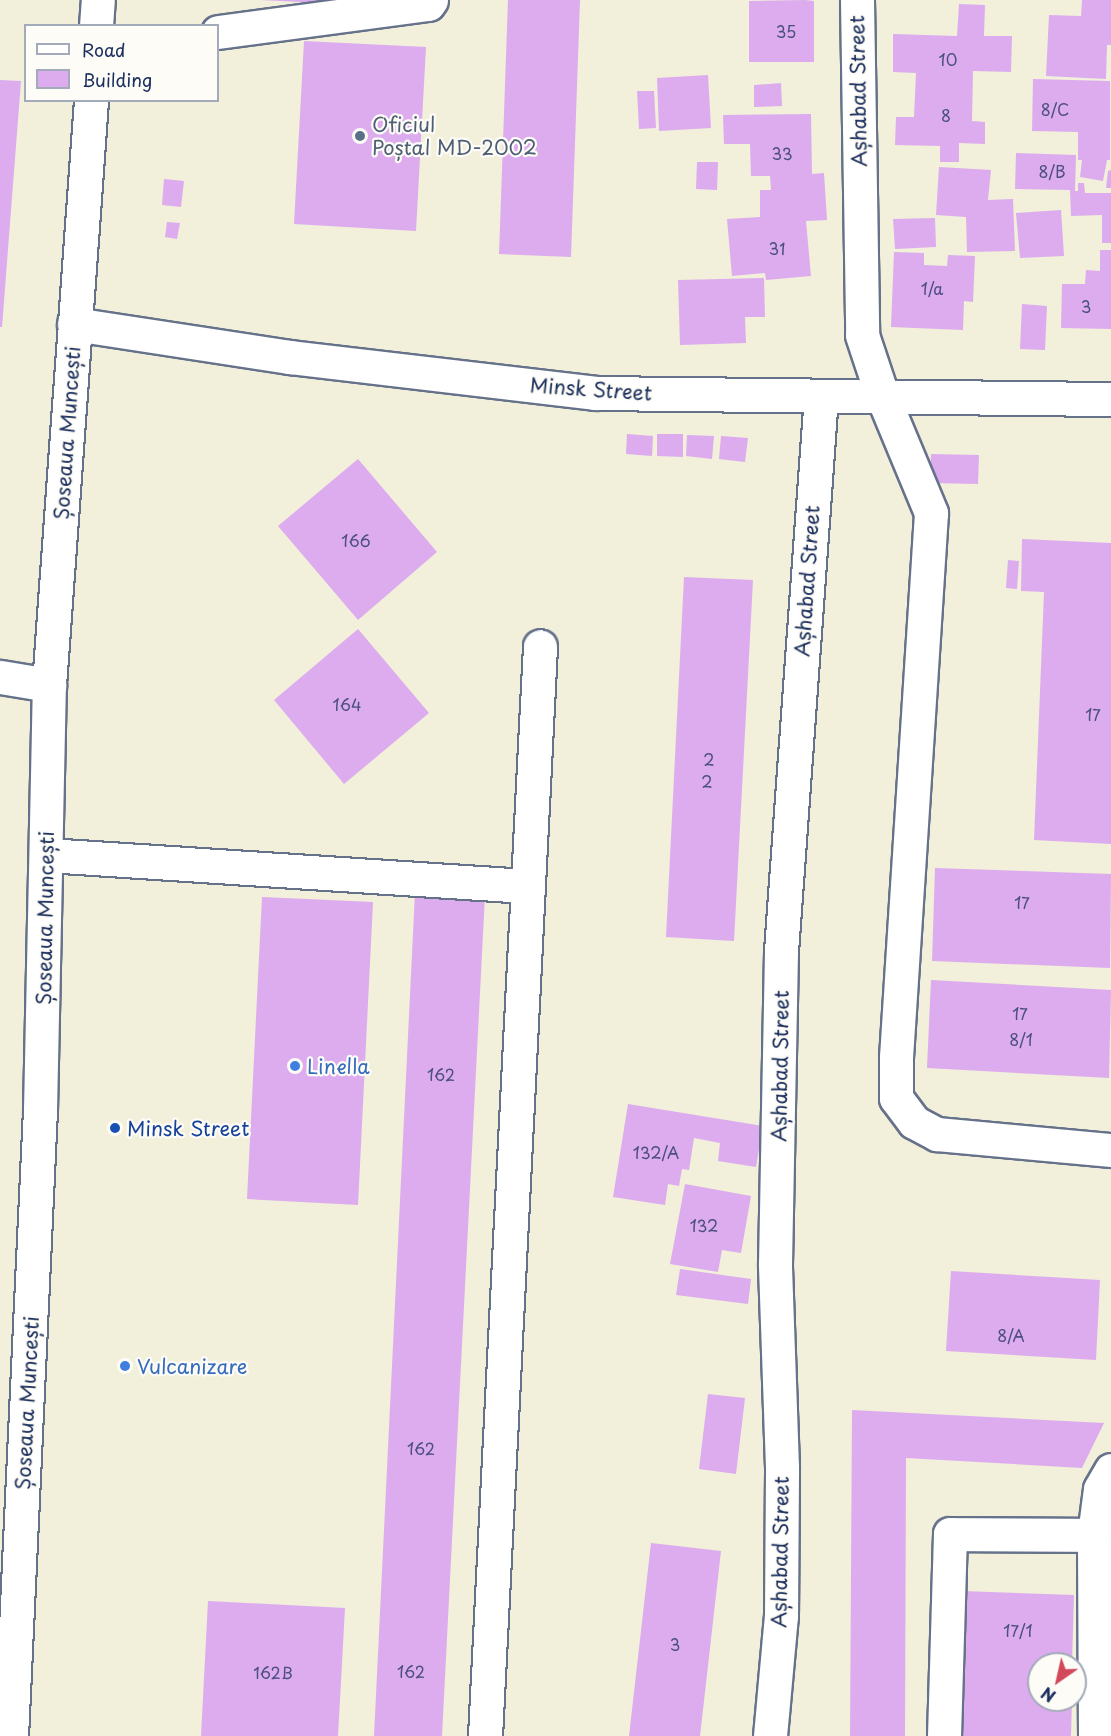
<!DOCTYPE html>
<html>
<head>
<meta charset="utf-8">
<style>
	body { margin:0 }
	#map { position:relative; width:1111px; height:1736px; overflow:hidden; background:#f2efdb; font-family:"Playpen Sans",sans-serif }
	div>[style] { position:absolute }
	.building>* { inset:0; background:#dcacee }
	.roads { filter:drop-shadow(2px 0 #66728a) drop-shadow(-2px 0 #66728a) drop-shadow(0 2px #66728a) drop-shadow(0 -2px #66728a) }
	.minor>* { height:33px; margin:-16.5px; padding:0 16.5px; transform-origin:16.5px; border-radius:16.5px; background:#fff }
	.major>* { height:33px; margin:-16.5px; padding:0 16.5px; transform-origin:16.5px; border-radius:16.5px; background:#fff }
	.dots>* { width:16px; height:16px; translate:-50% -50%; box-sizing:border-box; border:3px solid #fdfcf7; border-radius:50% }
	span { translate:-50% -50%; white-space:nowrap; text-align:center; line-height:1.15; -webkit-text-stroke:4.5px #fdfcf7; paint-order:stroke }
	.number-label { font-size:16px; color:#4b4e82 }
	.number-label span { -webkit-text-stroke-width:0 }
	.street-label { font-size:20px; color:#1b2f5e }
	.service-label { font-size:20px; color:#4e5e75 }
	.left { translate:0 -50%; text-align:left }
	.shop-label { font-size:20px; color:#366cbe }
	.transit-label { font-size:20px; color:#164399 }
	.legend { position:absolute; left:24px; top:24px; width:195px; height:78px; box-sizing:border-box; background:#fdfcf7; border:2px solid #a3aaba; margin:0; padding:8px 10px; list-style:none; font-size:18px; color:#1b2f5e }
	.legend li { display:flex; align-items:center; gap:12px; height:30px }
	.legend b { width:30px; border:2px solid #a3aaba }
	.north { position:absolute; left:1027px; top:1652px; width:60px; height:60px; box-sizing:border-box; background:#fdfcf7; border:2px solid #a3aaba; border-radius:50%; rotate:214deg; font-size:16px; font-weight:700; line-height:24px; text-align:center; color:#1b2f5e }
	.north::after { content:''; display:block; margin:auto; width:21px; height:27px; background:#d1495b; clip-path:polygon(50% 0,100% 100%,50% 72%,0 100%) }
</style>
</head>
<body>
<div id="map">
	<div class="building">
		<div style="clip-path:polygon(261px 0,341px 0,341px 4px)"></div>
		<div style="clip-path:polygon(508px 0,580px 0,571px 257px,499px 254px)"></div>
		<div style="clip-path:polygon(805px 0,814px 1px,814px 62px,749px 62px,749px 1px)"></div>
		<div style="clip-path:polygon(1082px 0,1111px 0,1111px 45px,1107px 45px,1106px 79px,1046px 76px,1049px 15px,1081px 16px)"></div>
		<div style="clip-path:polygon(959px 4px,985px 5px,984px 36px,1012px 36px,1011px 72px,973px 71px,972px 121px,985px 122px,985px 144px,959px 143px,959px 162px,940px 162px,940px 146px,895px 145px,896px 117px,914px 117px,916px 73px,893px 72px,893px 34px,957px 36px)"></div>
		<div style="clip-path:polygon(304px 41px,426px 47px,416px 231px,294px 224px)"></div>
		<div style="clip-path:polygon(708px 75px,711px 128px,659px 131px,657px 78px)"></div>
		<div style="clip-path:polygon(1033px 79px,1110px 81px,1110px 160px,1107px 160px,1103px 181px,1080px 177px,1082px 160px,1078px 160px,1078px 132px,1032px 131px)"></div>
		<div style="clip-path:polygon(0 80px,21px 81px,2px 327px,0 327px)"></div>
		<div style="clip-path:polygon(781px 83px,782px 106px,754px 107px,754px 85px)"></div>
		<div style="clip-path:polygon(637px 91px,654px 91px,656px 128px,639px 129px)"></div>
		<div style="clip-path:polygon(811px 114px,812px 174px,824px 173px,827px 220px,806px 221px,811px 276px,766px 280px,765px 273px,732px 276px,727px 219px,760px 217px,760px 190px,771px 190px,770px 176px,751px 176px,750px 144px,724px 144px,723px 115px)"></div>
		<div style="clip-path:polygon(1016px 153px,1076px 155px,1075px 191px,1078px 191px,1078px 183px,1084px 183px,1085px 193px,1111px 193px,1111px 243px,1102px 243px,1102px 215px,1071px 216px,1070px 190px,1015px 189px)"></div>
		<div style="clip-path:polygon(697px 162px,718px 162px,717px 190px,696px 189px)"></div>
		<div style="clip-path:polygon(939px 167px,991px 170px,988px 200px,1013px 199px,1015px 251px,967px 252px,966px 217px,936px 215px)"></div>
		<div style="clip-path:polygon(1111px 170px,1111px 188px,1106px 188px,1108px 171px)"></div>
		<div style="clip-path:polygon(164px 179px,184px 181px,181px 207px,162px 205px)"></div>
		<div style="clip-path:polygon(1061px 210px,1064px 256px,1020px 258px,1016px 213px)"></div>
		<div style="clip-path:polygon(935px 218px,936px 247px,895px 249px,893px 219px)"></div>
		<div style="clip-path:polygon(167px 222px,180px 223px,177px 239px,165px 237px)"></div>
		<div style="clip-path:polygon(1100px 250px,1111px 250px,1111px 329px,1061px 328px,1062px 284px,1085px 284px,1086px 270px,1100px 271px)"></div>
		<div style="clip-path:polygon(894px 252px,924px 253px,924px 265px,947px 266px,948px 255px,975px 256px,973px 302px,964px 301px,963px 330px,891px 327px)"></div>
		<div style="clip-path:polygon(764px 278px,765px 317px,745px 317px,746px 343px,680px 345px,678px 280px)"></div>
		<div style="clip-path:polygon(1022px 304px,1047px 306px,1045px 350px,1020px 349px)"></div>
		<div style="clip-path:polygon(627px 434px,653px 436px,652px 456px,626px 454px)"></div>
		<div style="clip-path:polygon(657px 434px,683px 434px,683px 457px,657px 456px)"></div>
		<div style="clip-path:polygon(687px 435px,714px 436px,712px 459px,686px 456px)"></div>
		<div style="clip-path:polygon(721px 436px,748px 438px,745px 462px,719px 459px)"></div>
		<div style="clip-path:polygon(931px 454px,979px 455px,978px 484px,930px 483px)"></div>
		<div style="clip-path:polygon(358px 459px,437px 552px,358px 620px,278px 526px)"></div>
		<div style="clip-path:polygon(1022px 539px,1111px 543px,1111px 844px,1034px 840px,1044px 592px,1021px 591px)"></div>
		<div style="clip-path:polygon(1008px 560px,1019px 561px,1017px 589px,1006px 588px)"></div>
		<div style="clip-path:polygon(684px 577px,753px 580px,734px 941px,666px 937px)"></div>
		<div style="clip-path:polygon(358px 629px,429px 713px,344px 784px,274px 700px)"></div>
		<div style="clip-path:polygon(935px 868px,1111px 874px,1110px 968px,932px 961px)"></div>
		<div style="clip-path:polygon(415px 892px,485px 895px,442px 1736px,374px 1736px)"></div>
		<div style="clip-path:polygon(262px 897px,373px 902px,358px 1205px,247px 1199px)"></div>
		<div style="clip-path:polygon(931px 980px,1111px 990px,1109px 1078px,927px 1068px)"></div>
		<div style="clip-path:polygon(628px 1104px,763px 1126px,756px 1167px,718px 1161px,720px 1143px,694px 1138px,689px 1170px,682px 1169px,679px 1186px,668px 1184px,665px 1205px,613px 1197px)"></div>
		<div style="clip-path:polygon(685px 1184px,751px 1196px,741px 1253px,722px 1250px,718px 1272px,670px 1264px)"></div>
		<div style="clip-path:polygon(680px 1269px,751px 1279px,748px 1304px,676px 1295px)"></div>
		<div style="clip-path:polygon(951px 1271px,1100px 1280px,1096px 1360px,946px 1351px)"></div>
		<div style="clip-path:polygon(708px 1394px,745px 1398px,736px 1474px,699px 1469px)"></div>
		<div style="clip-path:polygon(852px 1410px,1104px 1423px,1082px 1468px,906px 1458px,905px 1736px,850px 1736px)"></div>
		<div style="clip-path:polygon(651px 1543px,721px 1551px,700px 1736px,629px 1736px)"></div>
		<div style="clip-path:polygon(962px 1591px,1074px 1595px,1072px 1664px,1039px 1664px,1039px 1700px,1072px 1700px,1071px 1736px,962px 1736px)"></div>
		<div style="clip-path:polygon(208px 1601px,345px 1608px,338px 1736px,201px 1736px)"></div>
	</div>
	<div class="roads">
		<div class="minor">
			<div style="left:857px;top:0;width:335px;rotate:89.1deg"></div>
			<div style="left:862px;top:335px;width:63px;rotate:71.6deg"></div>
			<div style="left:882px;top:395px;width:128px;rotate:67.4deg"></div>
			<div style="left:931px;top:513px;width:545px;rotate:93.68deg"></div>
			<div style="left:896px;top:1057px;width:41px;rotate:90deg"></div>
			<div style="left:896px;top:1098px;width:30px;rotate:53deg"></div>
			<div style="left:914px;top:1122px;width:26px;rotate:28deg"></div>
			<div style="left:937px;top:1134px;width:175px;rotate:5.3deg"></div>
			<div style="left:218px;top:32px;width:212px;rotate:-7.6deg"></div>
			<div style="left:428px;top:4px;width:5px;rotate:-53deg"></div>
			<div style="left:74px;top:324px;width:219px;rotate:8.7deg"></div>
			<div style="left:290px;top:357px;width:307px;rotate:6.7deg"></div>
			<div style="left:595px;top:393px;width:516px;rotate:0.67deg"></div>
			<div style="left:0;top:677px;width:50px;rotate:9.3deg"></div>
			<div style="left:47px;top:855px;width:482px;rotate:3.7deg"></div>
			<div style="left:485px;top:1736px;width:1091px;rotate:-87.11deg"></div>
			<div style="left:770px;top:1736px;width:121px;rotate:-84.8deg"></div>
			<div style="left:781px;top:1616px;width:149px;rotate:-89.6deg"></div>
			<div style="left:782px;top:1467px;width:203px;rotate:-92deg"></div>
			<div style="left:775px;top:1264px;width:313px;rotate:-88.9deg"></div>
			<div style="left:781px;top:951px;width:556px;rotate:-85.88deg"></div>
			<div style="left:944px;top:1736px;width:202px;rotate:-88.3deg"></div>
			<div style="left:950px;top:1534px;width:144px;rotate:0.4deg"></div>
			<div style="left:1095px;top:1736px;width:201px;rotate:-90.3deg"></div>
			<div style="left:1094px;top:1535px;width:46px;rotate:-82.6deg"></div>
			<div style="left:1100px;top:1489px;width:22px;rotate:-60deg"></div>
		</div>
		<div class="major">
			<div style="left:96px;top:26px;width:26px;rotate:-86deg"></div>
			<div style="left:11px;top:1736px;width:627px;rotate:-87.35deg"></div>
			<div style="left:40px;top:1110px;width:425px;rotate:-88.8deg"></div>
			<div style="left:49px;top:685px;width:587px;rotate:-85.89deg"></div>
		</div>
	</div>
	<div class="dots">
		<div style="left:360px;top:136px;background:#5c6f8a"></div>
		<div style="left:295px;top:1066px;background:#3f7fe0"></div>
		<div style="left:115px;top:1128px;background:#1a4fb4"></div>
		<div style="left:125px;top:1366px;background:#3f7fe0"></div>
	</div>
	<div class="number-label">
		<span style="left:786px;top:31px">35</span>
		<span style="left:948px;top:59px">10</span>
		<span style="left:1055px;top:109px">8/C</span>
		<span style="left:946px;top:115px">8</span>
		<span style="left:782px;top:153px">33</span>
		<span style="left:1052px;top:171px">8/B</span>
		<span style="left:777px;top:248px">31</span>
		<span style="left:932px;top:288px">1/a</span>
		<span style="left:1086px;top:306px">3</span>
		<span style="left:356px;top:540px">166</span>
		<span style="left:347px;top:704px">164</span>
		<span style="left:1093px;top:714px">17</span>
		<span style="left:709px;top:759px">2</span>
		<span style="left:707px;top:781px">2</span>
		<span style="left:1022px;top:902px">17</span>
		<span style="left:1020px;top:1013px">17</span>
		<span style="left:1021px;top:1039px">8/1</span>
		<span style="left:441px;top:1074px">162</span>
		<span style="left:656px;top:1152px">132/A</span>
		<span style="left:704px;top:1225px">132</span>
		<span style="left:1011px;top:1335px">8/A</span>
		<span style="left:421px;top:1448px">162</span>
		<span style="left:1018px;top:1630px">17/1</span>
		<span style="left:675px;top:1644px">3</span>
		<span style="left:411px;top:1671px">162</span>
		<span style="left:273px;top:1672px">162B</span>
	</div>
	<div class="street-label">
		<span style="left:858px;top:91px;rotate:-91deg">Așhabad Street</span>
		<span style="left:591px;top:389px;rotate:4deg">Minsk Street</span>
		<span style="left:67px;top:433px;rotate:-86deg">Șoseaua Muncești</span>
		<span style="left:807px;top:581px;rotate:-86deg">Așhabad Street</span>
		<span style="left:45px;top:918px;rotate:-89deg">Șoseaua Muncești</span>
		<span style="left:780px;top:1066px;rotate:-89deg">Așhabad Street</span>
		<span style="left:27px;top:1403px;rotate:-87deg">Șoseaua Muncești</span>
		<span style="left:780px;top:1552px;rotate:-89deg">Așhabad Street</span>
	</div>
	<div class="service-label">
		<span class="left" style="left:372px;top:136px">Oficiul<br>Poștal MD-2002</span>
	</div>
	<div class="shop-label">
		<span class="left" style="left:307px;top:1066px">Linella</span>
		<span class="left" style="left:137px;top:1366px">Vulcanizare</span>
	</div>
	<div class="transit-label">
		<span class="left" style="left:127px;top:1128px">Minsk Street</span>
	</div>
	<ul class="legend">
	<li><b style="height:8px;background:#fff"></b>Road</li>
	<li><b style="height:16px;background:#dcacee"></b>Building</li>
	</ul>
	<div class="north">N</div>
</div>
</body>
</html>
